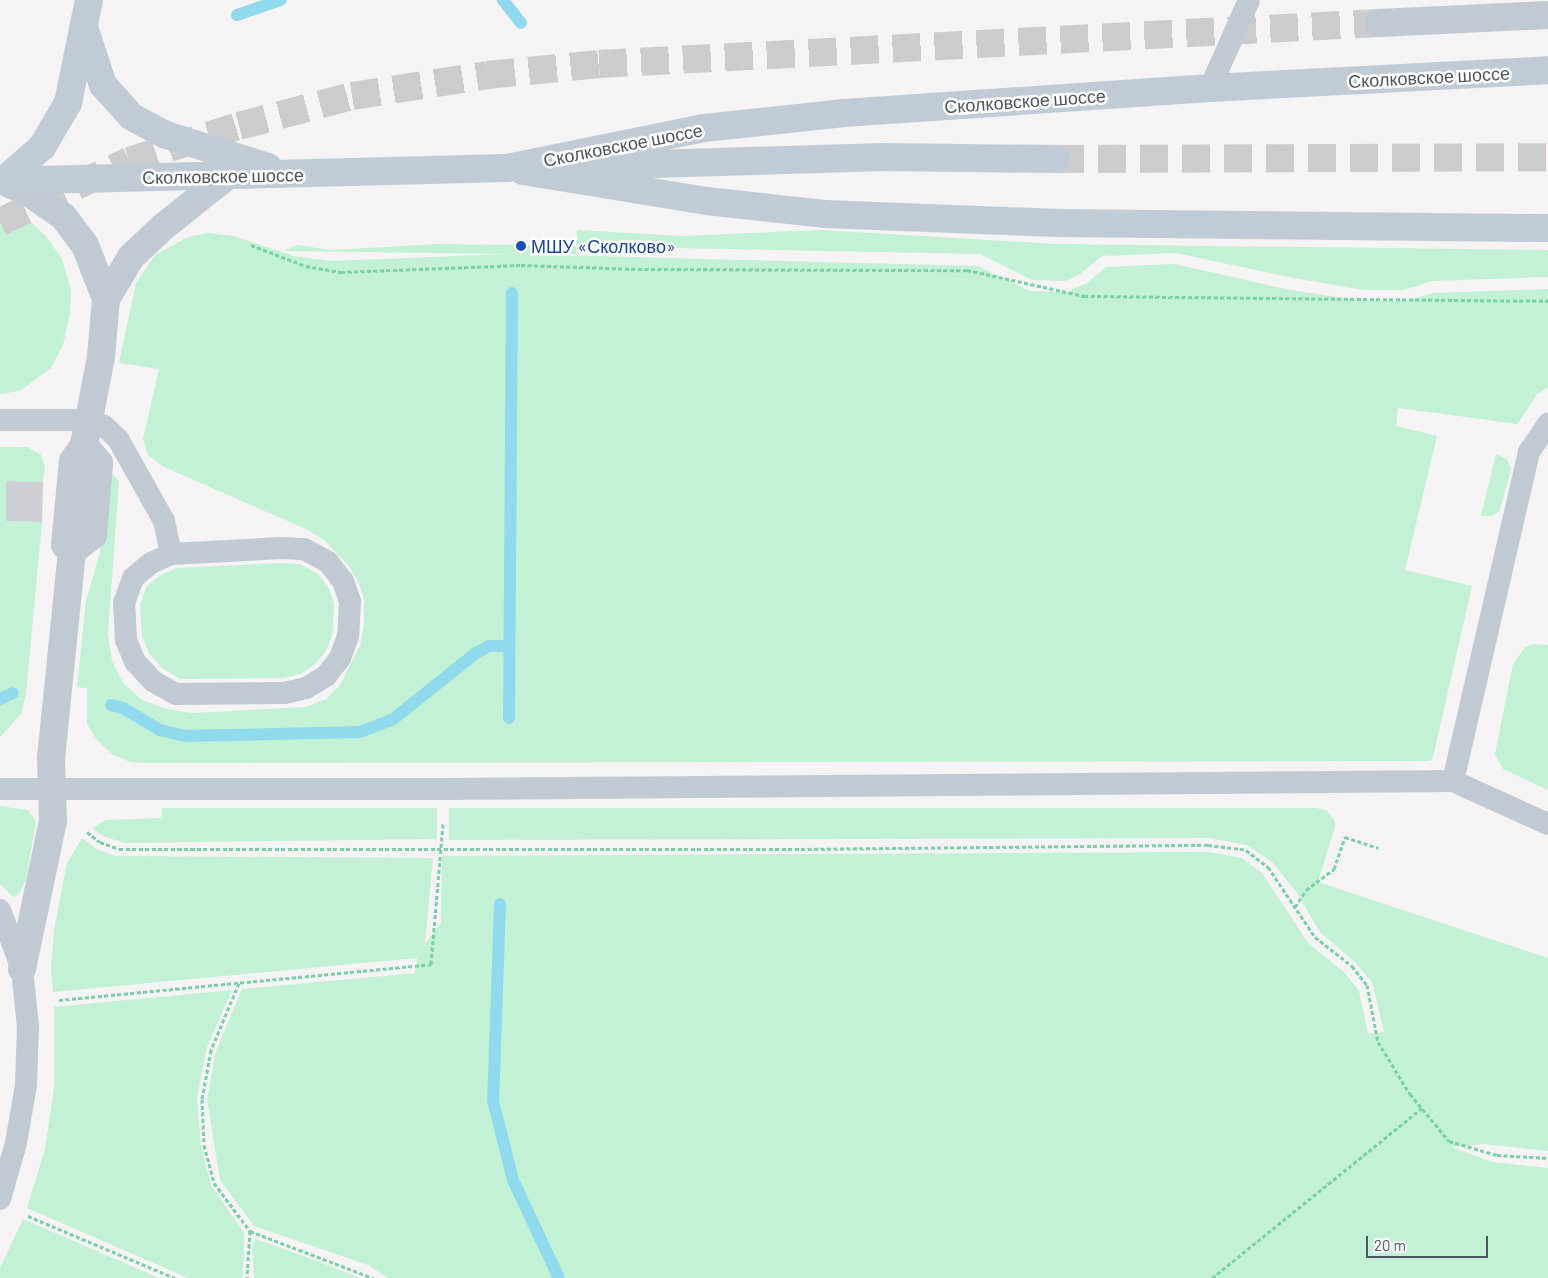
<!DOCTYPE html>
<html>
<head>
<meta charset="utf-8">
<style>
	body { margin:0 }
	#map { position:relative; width:1548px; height:1278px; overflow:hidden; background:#f5f3f3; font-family:Barlow,sans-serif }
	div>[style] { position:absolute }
	.green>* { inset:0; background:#c3f1d5 }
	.stream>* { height:12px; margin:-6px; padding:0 6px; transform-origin:6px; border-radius:6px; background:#90daee }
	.building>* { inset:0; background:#cdcfd5 }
	.street-tunnel>* { height:28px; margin-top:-14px; transform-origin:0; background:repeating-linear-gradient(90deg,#caccce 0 28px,transparent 0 42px) }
	.secondary-tunnel>* { height:28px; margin-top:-14px; transform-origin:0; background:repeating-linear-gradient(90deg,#caccce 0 28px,transparent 0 42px) }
	.path>* { height:3px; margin-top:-1.5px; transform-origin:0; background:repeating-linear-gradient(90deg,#7ad0a6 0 4px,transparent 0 6.5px) }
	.lane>* { height:22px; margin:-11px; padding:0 11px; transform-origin:11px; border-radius:11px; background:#c1cad2 }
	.street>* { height:28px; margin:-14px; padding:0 14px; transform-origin:14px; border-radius:14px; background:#c1cad2 }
	.secondary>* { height:28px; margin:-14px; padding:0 14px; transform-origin:14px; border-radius:14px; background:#c1cbd6 }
	.dots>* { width:14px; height:14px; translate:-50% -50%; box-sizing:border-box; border:2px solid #fff; border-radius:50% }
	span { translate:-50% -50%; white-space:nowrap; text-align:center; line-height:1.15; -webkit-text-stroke:5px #fff; paint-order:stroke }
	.street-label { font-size:18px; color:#4a5661 }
	.transit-label { font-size:18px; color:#164399 }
	.left { translate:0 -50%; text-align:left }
	.scale { position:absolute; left:1366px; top:1236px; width:122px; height:22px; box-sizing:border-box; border:2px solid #4a5661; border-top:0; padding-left:6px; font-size:15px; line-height:18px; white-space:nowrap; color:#4a5661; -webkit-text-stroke:4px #fff; paint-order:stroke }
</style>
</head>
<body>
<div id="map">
	<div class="green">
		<div style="clip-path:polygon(0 215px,29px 221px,46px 236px,62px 259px,71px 290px,70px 314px,63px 345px,51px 368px,20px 391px,0 394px)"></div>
		<div style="clip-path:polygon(577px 230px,682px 236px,821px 230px,1056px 244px,1548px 250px,1548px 277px,1432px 281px,1404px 290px,1364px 290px,1288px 277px,1176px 253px,1102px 256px,1080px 274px,1065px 281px,1032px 280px,980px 254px,577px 246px,576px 254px,514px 254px,978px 266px,1030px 291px,1067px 292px,1087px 283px,1106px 267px,1175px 264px,1285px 289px,1363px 301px,1405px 301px,1434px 293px,1548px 289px,1548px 387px,1537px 394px,1518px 424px,1398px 408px,1396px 426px,1437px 436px,1405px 570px,1472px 586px,1433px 757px,1430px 761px,146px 763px,130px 762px,112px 754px,96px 739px,87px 724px,87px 688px,77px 687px,86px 601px,100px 552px,109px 476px,112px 474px,119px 481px,108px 634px,112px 661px,123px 683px,142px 700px,166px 709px,192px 713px,306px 707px,326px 699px,340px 685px,360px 646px,364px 624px,364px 600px,359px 583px,349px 566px,324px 540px,308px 530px,162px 466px,148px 455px,143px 439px,159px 369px,119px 363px,136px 283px,155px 255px,188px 237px,208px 233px,233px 236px,294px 256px,331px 261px,508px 254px,284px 251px,297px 245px,331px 250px,439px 244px,576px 246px)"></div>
		<div style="clip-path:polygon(0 447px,27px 447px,41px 455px,45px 467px,43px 482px,6px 481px,6px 521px,42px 522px,26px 694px,21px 714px,0 737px)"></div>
		<div style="clip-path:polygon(1496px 454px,1507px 459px,1511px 469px,1500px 510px,1493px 516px,1481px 516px)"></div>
		<div style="clip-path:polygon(282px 563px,300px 564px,318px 574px,329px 588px,334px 604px,333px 633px,326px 651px,315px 664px,300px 674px,283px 678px,180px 679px,162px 668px,149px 653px,142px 636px,140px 605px,146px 587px,159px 576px,176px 568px)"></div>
		<div style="clip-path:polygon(1534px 644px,1548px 645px,1548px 790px,1503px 769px,1495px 754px,1513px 664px,1525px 647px)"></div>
		<div style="clip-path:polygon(0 806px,28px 810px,36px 821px,26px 880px,18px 895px,13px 897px,0 884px)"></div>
		<div style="clip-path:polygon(162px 808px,437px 808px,437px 839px,124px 843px,103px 836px,92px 828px,106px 820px,161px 818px)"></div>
		<div style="clip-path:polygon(449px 808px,1314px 808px,1327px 810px,1335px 821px,1335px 827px,1318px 882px,1548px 958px,1548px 1151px,1484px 1144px,1451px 1147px,1493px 1162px,1548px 1168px,1548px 1278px,388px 1278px,368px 1265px,254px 1226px,220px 1180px,207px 1100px,216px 1051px,242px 989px,415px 973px,417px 958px,53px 992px,51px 969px,54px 930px,67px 863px,82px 838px,96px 849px,116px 856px,433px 858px,425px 944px,441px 923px,442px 856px,1208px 852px,1242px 858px,1262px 873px,1308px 943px,1345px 973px,1359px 991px,1368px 1034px,1384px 1032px,1372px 982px,1355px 962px,1320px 932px,1297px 893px,1273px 863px,1247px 845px,1209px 838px,449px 840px)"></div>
		<div style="clip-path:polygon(232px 990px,206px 1050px,197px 1099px,201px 1145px,211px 1185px,244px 1233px,243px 1278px,188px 1278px,27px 1208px,45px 1149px,54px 1088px,54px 1007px)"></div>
		<div style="clip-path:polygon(23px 1219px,159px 1278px,0 1278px,0 1268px)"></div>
		<div style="clip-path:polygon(255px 1239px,315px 1260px,360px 1278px,254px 1278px,252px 1248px)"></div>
	</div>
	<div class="stream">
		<div style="left:503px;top:0;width:29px;rotate:52deg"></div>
		<div style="left:237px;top:15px;width:46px;rotate:-18.8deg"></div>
		<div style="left:0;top:699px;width:14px;rotate:-25deg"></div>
		<div style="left:111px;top:705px;width:12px;rotate:14deg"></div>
		<div style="left:123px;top:708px;width:43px;rotate:30.7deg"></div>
		<div style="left:160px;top:730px;width:26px;rotate:13deg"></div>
		<div style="left:185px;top:736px;width:175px;rotate:-1.3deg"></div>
		<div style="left:360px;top:732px;width:34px;rotate:-21deg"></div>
		<div style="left:392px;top:720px;width:107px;rotate:-38.6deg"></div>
		<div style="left:476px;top:653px;width:15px;rotate:-28deg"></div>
		<div style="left:489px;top:646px;width:20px"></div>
		<div style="left:509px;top:718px;width:425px;rotate:-89.6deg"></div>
		<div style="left:500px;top:904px;width:197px;rotate:92deg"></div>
		<div style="left:493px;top:1101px;width:81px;rotate:75.8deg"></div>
		<div style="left:513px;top:1180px;width:108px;rotate:64.9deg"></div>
	</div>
	<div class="building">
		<div style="clip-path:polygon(6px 481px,43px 482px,42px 522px,6px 521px)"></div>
	</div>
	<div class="street-tunnel">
		<div style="left:0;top:222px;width:143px;rotate:-25.3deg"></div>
		<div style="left:129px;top:161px;width:115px;rotate:-17.7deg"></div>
		<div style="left:239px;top:126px;width:117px;rotate:-14.9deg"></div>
		<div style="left:352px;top:96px;width:137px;rotate:-8.8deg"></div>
		<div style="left:487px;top:75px;width:113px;rotate:-5.6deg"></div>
		<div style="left:599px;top:64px;width:781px;rotate:-3.01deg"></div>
	</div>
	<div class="secondary-tunnel">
		<div style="left:1056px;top:159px;width:492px;rotate:-0.2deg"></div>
	</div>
	<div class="path">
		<div style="left:251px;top:245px;width:59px;rotate:20.9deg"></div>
		<div style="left:306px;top:266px;width:36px;rotate:10deg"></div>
		<div style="left:341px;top:272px;width:180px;rotate:-2.2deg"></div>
		<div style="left:521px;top:265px;width:117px;rotate:2deg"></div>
		<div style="left:638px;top:269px;width:329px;rotate:0.2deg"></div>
		<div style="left:967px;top:270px;width:120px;rotate:12.5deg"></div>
		<div style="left:1084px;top:296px;width:464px;rotate:0.6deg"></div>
		<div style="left:87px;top:832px;width:16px;rotate:38deg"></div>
		<div style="left:100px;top:842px;width:20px;rotate:20deg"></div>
		<div style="left:119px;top:849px;width:682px"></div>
		<div style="left:801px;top:849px;width:407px;rotate:-0.6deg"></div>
		<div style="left:1208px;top:845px;width:38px;rotate:7deg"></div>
		<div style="left:1246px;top:850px;width:28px;rotate:38deg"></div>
		<div style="left:1268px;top:867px;width:84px;rotate:56.1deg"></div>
		<div style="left:1315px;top:937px;width:47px;rotate:38.1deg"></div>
		<div style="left:1352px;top:966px;width:24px;rotate:52deg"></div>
		<div style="left:1367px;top:985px;width:58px;rotate:79.1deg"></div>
		<div style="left:1378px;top:1042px;width:61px;rotate:58.4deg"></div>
		<div style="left:1410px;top:1094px;width:61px;rotate:50.3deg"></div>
		<div style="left:1449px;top:1141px;width:50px;rotate:16.3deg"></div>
		<div style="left:1497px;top:1155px;width:51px;rotate:3.4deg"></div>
		<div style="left:1295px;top:907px;width:20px;rotate:-57deg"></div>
		<div style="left:1306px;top:890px;width:35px;rotate:-37deg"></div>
		<div style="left:1334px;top:869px;width:34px;rotate:-71deg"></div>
		<div style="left:1345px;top:837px;width:35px;rotate:18deg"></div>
		<div style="left:239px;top:983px;width:73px;rotate:112.7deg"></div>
		<div style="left:211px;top:1050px;width:50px;rotate:100.4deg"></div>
		<div style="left:202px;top:1099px;width:46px;rotate:87.5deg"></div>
		<div style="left:204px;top:1145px;width:39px;rotate:75deg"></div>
		<div style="left:214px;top:1183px;width:60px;rotate:53.1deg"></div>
		<div style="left:250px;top:1231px;width:47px;rotate:93.7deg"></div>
		<div style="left:59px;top:1000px;width:374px;rotate:-5.5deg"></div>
		<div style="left:431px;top:964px;width:142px;rotate:-85.1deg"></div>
		<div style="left:28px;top:1216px;width:160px;rotate:22.9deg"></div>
		<div style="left:250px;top:1231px;width:132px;rotate:20.9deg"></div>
		<div style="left:1212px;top:1278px;width:270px;rotate:-39deg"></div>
	</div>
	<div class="lane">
		<div style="left:1210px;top:88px;width:96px;rotate:-66.1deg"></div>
		<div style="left:0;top:420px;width:87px"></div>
		<div style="left:87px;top:420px;width:18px;rotate:19deg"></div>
		<div style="left:104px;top:426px;width:19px;rotate:43deg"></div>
		<div style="left:118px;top:439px;width:94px;rotate:60.7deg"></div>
		<div style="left:164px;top:521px;width:34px;rotate:78deg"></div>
		<div style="left:282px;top:548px;width:22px;rotate:3deg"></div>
		<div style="left:304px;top:549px;width:27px;rotate:28deg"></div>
		<div style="left:328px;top:562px;width:24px;rotate:52deg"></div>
		<div style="left:343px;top:581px;width:21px;rotate:71deg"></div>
		<div style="left:350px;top:601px;width:35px;rotate:93deg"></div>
		<div style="left:348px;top:636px;width:23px;rotate:110deg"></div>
		<div style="left:340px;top:658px;width:23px;rotate:128deg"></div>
		<div style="left:326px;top:676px;width:23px;rotate:149deg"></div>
		<div style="left:306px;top:688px;width:22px;rotate:167deg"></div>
		<div style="left:285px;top:693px;width:109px;rotate:179.5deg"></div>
		<div style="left:176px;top:694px;width:26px;rotate:-151deg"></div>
		<div style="left:153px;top:681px;width:26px;rotate:-133deg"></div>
		<div style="left:135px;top:662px;width:24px;rotate:-112deg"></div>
		<div style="left:126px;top:640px;width:37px;rotate:-93deg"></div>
		<div style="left:124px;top:603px;width:27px;rotate:-70deg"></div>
		<div style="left:133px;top:578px;width:23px;rotate:-40deg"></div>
		<div style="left:151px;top:563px;width:22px;rotate:-24deg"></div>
		<div style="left:171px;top:554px;width:111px;rotate:-3.1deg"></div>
		<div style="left:1453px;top:781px;width:338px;rotate:-77deg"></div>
		<div style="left:1529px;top:452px;width:34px;rotate:-56deg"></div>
		<div style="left:0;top:789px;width:444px"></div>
		<div style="left:444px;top:789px;width:1009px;rotate:-0.45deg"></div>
		<div style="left:1453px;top:781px;width:104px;rotate:24.4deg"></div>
		<div style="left:0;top:910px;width:63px;rotate:69.6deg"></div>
		<div style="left:22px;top:969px;width:58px;rotate:84.1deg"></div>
		<div style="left:28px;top:1027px;width:58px;rotate:92deg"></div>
		<div style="left:26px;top:1085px;width:59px;rotate:99.8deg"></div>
		<div style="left:16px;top:1143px;width:58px;rotate:105.9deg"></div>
	</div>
	<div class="street">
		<div style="left:1379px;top:23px;width:169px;rotate:-2.7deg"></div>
		<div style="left:3px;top:181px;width:31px;rotate:25deg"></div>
		<div style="left:31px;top:194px;width:39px;rotate:35deg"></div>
		<div style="left:63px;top:216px;width:36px;rotate:53deg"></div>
		<div style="left:85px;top:245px;width:58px;rotate:68.7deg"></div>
		<div style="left:72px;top:551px;width:9px;rotate:-139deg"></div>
		<div style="left:65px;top:545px;width:84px;rotate:-84.6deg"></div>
		<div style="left:73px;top:461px;width:19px;rotate:-55deg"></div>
		<div style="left:84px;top:445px;width:90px;rotate:-79.1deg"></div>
		<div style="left:101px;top:357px;width:58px;rotate:-85.1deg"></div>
		<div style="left:106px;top:299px;width:49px;rotate:-59.2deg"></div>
		<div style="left:131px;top:257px;width:44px;rotate:-43.2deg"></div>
		<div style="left:163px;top:227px;width:82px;rotate:-38.6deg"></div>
		<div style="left:22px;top:969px;width:152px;rotate:-78.2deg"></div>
		<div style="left:53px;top:820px;width:62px;rotate:-91.8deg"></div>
		<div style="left:51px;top:758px;width:208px;rotate:-84.2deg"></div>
		<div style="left:72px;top:551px;width:26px;rotate:-37deg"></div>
		<div style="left:93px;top:535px;width:72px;rotate:-85.2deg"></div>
		<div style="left:99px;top:463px;width:23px;rotate:-130deg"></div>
	</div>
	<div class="secondary">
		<div style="left:85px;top:30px;width:58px;rotate:71.9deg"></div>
		<div style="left:103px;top:85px;width:43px;rotate:47.8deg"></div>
		<div style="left:132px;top:117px;width:38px;rotate:28deg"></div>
		<div style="left:166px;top:135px;width:107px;rotate:17.4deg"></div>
		<div style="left:583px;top:166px;width:301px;rotate:-1.7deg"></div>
		<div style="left:884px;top:157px;width:172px;rotate:0.7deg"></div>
		<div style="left:523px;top:171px;width:186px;rotate:9.3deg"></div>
		<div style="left:707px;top:201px;width:118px;rotate:6.3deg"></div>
		<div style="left:824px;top:214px;width:235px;rotate:2.2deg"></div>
		<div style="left:1059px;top:223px;width:489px;rotate:0.6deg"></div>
		<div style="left:0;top:181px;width:507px;rotate:-1.47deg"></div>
		<div style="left:507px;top:168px;width:201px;rotate:-11.5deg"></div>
		<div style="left:704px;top:128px;width:141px;rotate:-6.1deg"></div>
		<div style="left:844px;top:113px;width:367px;rotate:-3.9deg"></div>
		<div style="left:1210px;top:88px;width:338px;rotate:-3deg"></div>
		<div style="left:3px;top:181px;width:52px;rotate:-41.1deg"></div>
		<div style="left:42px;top:147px;width:51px;rotate:-59.4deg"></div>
		<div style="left:68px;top:103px;width:105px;rotate:-78.5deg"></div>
	</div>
	<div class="dots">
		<div style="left:521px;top:246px;background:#1a4fb4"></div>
	</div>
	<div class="street-label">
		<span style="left:1429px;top:77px;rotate:-3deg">Сколковское шоссе</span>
		<span style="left:1025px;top:101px;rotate:-4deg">Сколковское шоссе</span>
		<span style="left:623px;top:145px;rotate:-11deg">Сколковское шоссе</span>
		<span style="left:223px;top:176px;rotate:-1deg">Сколковское шоссе</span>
	</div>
	<div class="transit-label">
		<span class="left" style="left:531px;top:246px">МШУ «Сколково»</span>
	</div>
	<div class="scale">20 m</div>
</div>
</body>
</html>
